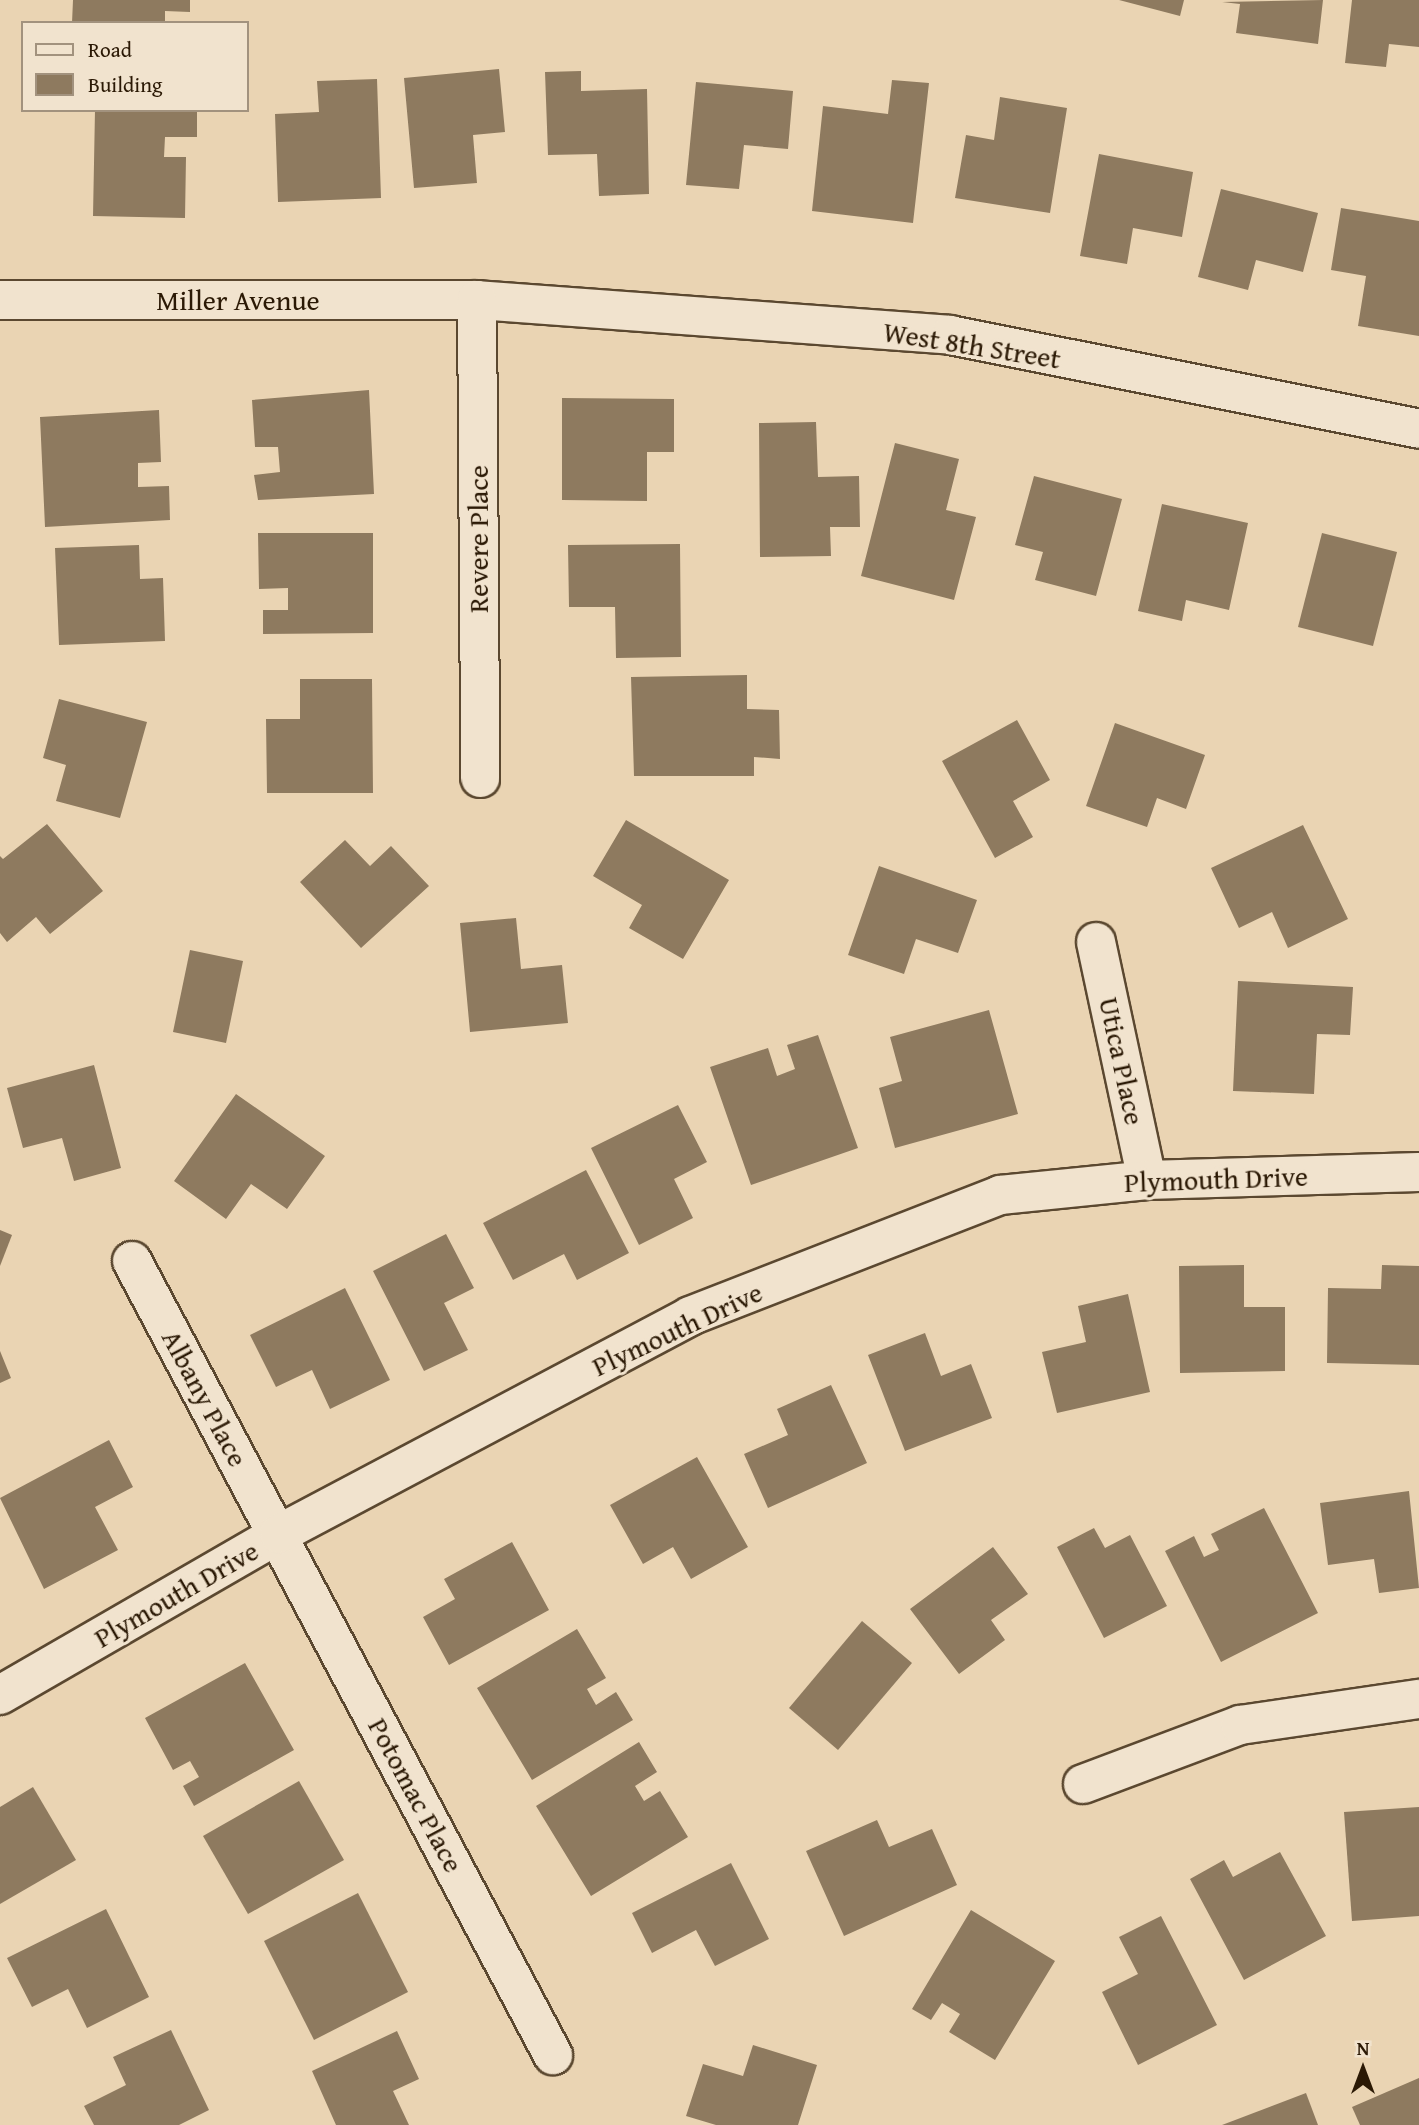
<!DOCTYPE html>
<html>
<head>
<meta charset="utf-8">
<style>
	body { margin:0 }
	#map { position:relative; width:1419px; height:2125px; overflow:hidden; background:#ead4b3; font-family:"Gentium Book Plus",serif }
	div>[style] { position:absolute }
	.building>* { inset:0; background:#8e7a5f }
	.roads { filter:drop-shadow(2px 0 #5b4830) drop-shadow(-2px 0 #5b4830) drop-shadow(0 2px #5b4830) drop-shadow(0 -2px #5b4830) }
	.minor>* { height:38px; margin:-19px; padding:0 19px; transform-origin:19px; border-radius:19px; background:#f1e3ce }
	span { translate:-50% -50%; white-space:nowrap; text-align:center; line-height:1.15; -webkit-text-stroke:6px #f1e3ce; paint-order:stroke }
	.street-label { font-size:28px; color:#2b1905 }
	.legend { position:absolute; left:21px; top:21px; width:228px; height:91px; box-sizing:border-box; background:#f1e3ce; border:2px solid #a2927e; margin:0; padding:9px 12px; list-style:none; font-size:21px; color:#2b1905 }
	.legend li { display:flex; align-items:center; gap:14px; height:35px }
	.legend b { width:35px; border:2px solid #a2927e }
	.north { position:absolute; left:1328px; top:2034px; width:70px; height:70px; -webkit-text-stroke:5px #f1e3ce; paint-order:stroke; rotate:0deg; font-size:19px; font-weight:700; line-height:28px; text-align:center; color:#2b1905 }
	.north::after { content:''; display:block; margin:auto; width:24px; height:32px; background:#2b1905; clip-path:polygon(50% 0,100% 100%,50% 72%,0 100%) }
</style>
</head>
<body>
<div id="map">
	<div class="building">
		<div style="clip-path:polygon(73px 0,190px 0,190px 12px,165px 11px,165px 23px,72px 23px)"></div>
		<div style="clip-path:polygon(1119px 0,1184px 0,1180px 16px)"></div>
		<div style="clip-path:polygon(1323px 0,1318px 44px,1236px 33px,1240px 4px,1222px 2px)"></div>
		<div style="clip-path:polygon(1352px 0,1419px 0,1419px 47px,1389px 44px,1386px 67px,1345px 63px)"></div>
		<div style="clip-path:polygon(499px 69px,505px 132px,473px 135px,477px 183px,414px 188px,404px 78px)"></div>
		<div style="clip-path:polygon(581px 71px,581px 91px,647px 89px,649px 194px,599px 196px,597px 154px,548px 155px,545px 72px)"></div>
		<div style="clip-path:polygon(377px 79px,381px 198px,278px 202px,275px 114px,319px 112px,317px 81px)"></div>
		<div style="clip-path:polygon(892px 80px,929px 83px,913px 223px,812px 211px,823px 106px,888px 114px)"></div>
		<div style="clip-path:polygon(696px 82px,793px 91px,788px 149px,744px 145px,739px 189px,686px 185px)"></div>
		<div style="clip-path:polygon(1000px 97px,1067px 108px,1050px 213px,955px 198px,966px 135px,994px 140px)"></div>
		<div style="clip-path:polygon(95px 110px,197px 110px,197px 137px,165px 137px,164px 157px,186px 157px,185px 218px,93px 216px)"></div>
		<div style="clip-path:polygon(1099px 154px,1193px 172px,1182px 237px,1133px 228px,1127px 264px,1080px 256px)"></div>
		<div style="clip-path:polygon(1221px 189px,1318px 213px,1303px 272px,1256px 260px,1248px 290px,1198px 277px)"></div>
		<div style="clip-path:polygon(1341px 208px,1419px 221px,1419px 336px,1358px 326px,1366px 276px,1331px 270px)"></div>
		<div style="clip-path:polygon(369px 390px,374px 494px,258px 500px,254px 475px,280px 472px,278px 447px,255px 447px,252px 400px)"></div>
		<div style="clip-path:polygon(562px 398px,674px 399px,674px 452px,647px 452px,647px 501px,562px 500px)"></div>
		<div style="clip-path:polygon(159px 410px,161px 462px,138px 463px,138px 487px,169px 486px,170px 520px,45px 527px,40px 417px)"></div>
		<div style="clip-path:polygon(816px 422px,818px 477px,859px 476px,860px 527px,830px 527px,831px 556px,760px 557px,759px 423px)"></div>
		<div style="clip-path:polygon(895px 443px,959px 459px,946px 510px,976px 517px,954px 600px,861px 576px)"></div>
		<div style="clip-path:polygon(1034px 476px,1122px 499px,1096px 596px,1035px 580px,1043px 552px,1015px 545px)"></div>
		<div style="clip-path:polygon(1162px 504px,1248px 523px,1229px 610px,1186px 600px,1182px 621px,1138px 611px)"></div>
		<div style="clip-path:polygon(258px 533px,373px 533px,373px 633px,263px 634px,263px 610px,288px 610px,288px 588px,259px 589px)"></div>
		<div style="clip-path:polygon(1322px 533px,1397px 552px,1373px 646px,1298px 627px)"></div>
		<div style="clip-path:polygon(680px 544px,681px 657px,616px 658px,615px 607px,569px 607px,568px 545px)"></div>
		<div style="clip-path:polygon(139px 545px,140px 579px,163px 578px,165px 641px,59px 645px,55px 548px)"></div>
		<div style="clip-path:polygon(747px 675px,747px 709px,779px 710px,780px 759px,754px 757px,754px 776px,634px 776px,631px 677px)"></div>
		<div style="clip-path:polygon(300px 679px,372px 679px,373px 793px,267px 793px,266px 719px,300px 719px)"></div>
		<div style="clip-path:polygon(59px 699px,147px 722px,120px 818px,56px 801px,66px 765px,43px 758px)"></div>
		<div style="clip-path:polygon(1017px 720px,1050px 780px,1013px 801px,1033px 837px,995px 858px,942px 761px)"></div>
		<div style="clip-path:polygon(1115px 723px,1205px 755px,1186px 809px,1157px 798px,1147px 827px,1086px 806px)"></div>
		<div style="clip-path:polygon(626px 820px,729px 880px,683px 959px,629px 928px,642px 905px,593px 876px)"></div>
		<div style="clip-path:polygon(47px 824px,103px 891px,50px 934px,36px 917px,7px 942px,0 933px,0 856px,3px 859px)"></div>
		<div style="clip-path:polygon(1303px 825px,1348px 919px,1288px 948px,1272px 912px,1239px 928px,1211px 868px)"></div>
		<div style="clip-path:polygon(345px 840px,370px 866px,391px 846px,429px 886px,361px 948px,300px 882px)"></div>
		<div style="clip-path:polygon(879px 866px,977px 900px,958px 953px,916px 939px,904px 974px,848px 955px)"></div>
		<div style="clip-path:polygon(516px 918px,521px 969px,562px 965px,568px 1023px,470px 1032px,460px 923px)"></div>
		<div style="clip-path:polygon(190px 950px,243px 961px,226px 1043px,173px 1032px)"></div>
		<div style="clip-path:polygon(1238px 981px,1353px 987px,1350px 1035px,1317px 1034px,1314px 1094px,1233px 1091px)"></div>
		<div style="clip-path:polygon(989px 1010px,1018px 1114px,895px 1148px,879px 1088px,902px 1081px,890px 1037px)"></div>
		<div style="clip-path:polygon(818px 1035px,858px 1148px,751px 1185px,710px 1067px,768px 1048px,777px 1076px,795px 1069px,787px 1045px)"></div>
		<div style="clip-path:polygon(94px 1065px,121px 1168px,74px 1181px,62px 1138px,23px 1148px,7px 1088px)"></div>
		<div style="clip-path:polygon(236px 1094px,325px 1156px,287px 1209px,251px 1184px,226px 1219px,174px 1181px)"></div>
		<div style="clip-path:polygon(678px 1105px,707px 1162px,674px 1179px,693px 1218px,639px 1245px,591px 1148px)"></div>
		<div style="clip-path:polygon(586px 1170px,629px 1253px,577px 1280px,564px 1254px,513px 1280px,483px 1223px)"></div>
		<div style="clip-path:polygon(0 1230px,12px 1235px,0 1266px)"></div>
		<div style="clip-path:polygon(446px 1234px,474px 1288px,444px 1303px,468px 1350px,424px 1371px,373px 1271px)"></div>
		<div style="clip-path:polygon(1244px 1265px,1244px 1307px,1285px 1307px,1285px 1371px,1180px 1373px,1179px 1266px)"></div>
		<div style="clip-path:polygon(1382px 1265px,1419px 1266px,1419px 1365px,1327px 1363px,1328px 1288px,1381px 1289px)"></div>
		<div style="clip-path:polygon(345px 1288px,390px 1380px,330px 1409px,312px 1370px,276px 1387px,250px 1335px)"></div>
		<div style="clip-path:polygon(1128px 1294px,1150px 1392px,1057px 1413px,1042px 1352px,1086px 1342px,1078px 1306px)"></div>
		<div style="clip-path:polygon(925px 1333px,941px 1376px,971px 1364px,992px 1418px,905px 1451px,868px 1355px)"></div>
		<div style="clip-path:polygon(0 1351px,11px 1378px,0 1383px)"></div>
		<div style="clip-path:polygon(831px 1385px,867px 1463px,768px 1508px,744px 1454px,788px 1435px,777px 1409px)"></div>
		<div style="clip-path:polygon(109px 1440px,133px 1487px,95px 1507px,118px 1550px,44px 1589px,0 1498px)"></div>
		<div style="clip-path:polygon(697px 1457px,748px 1547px,691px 1579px,673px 1547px,643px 1564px,610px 1505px)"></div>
		<div style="clip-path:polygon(1409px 1491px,1419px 1588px,1379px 1593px,1374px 1559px,1328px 1565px,1320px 1503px)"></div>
		<div style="clip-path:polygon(1264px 1508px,1318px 1613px,1221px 1662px,1165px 1551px,1194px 1536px,1204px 1557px,1219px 1550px,1211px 1534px)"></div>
		<div style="clip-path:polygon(1094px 1528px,1105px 1548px,1130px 1535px,1167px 1606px,1104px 1638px,1057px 1547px)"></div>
		<div style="clip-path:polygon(512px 1542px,549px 1610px,449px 1665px,423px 1617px,455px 1599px,444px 1579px)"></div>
		<div style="clip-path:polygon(993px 1547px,1028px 1594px,991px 1620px,1005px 1640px,959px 1674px,910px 1609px)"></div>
		<div style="clip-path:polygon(862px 1621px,912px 1663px,838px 1750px,789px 1708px)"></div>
		<div style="clip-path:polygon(577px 1629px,606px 1678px,587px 1689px,596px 1705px,616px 1692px,633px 1720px,532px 1780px,477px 1688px)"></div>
		<div style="clip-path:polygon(245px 1663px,294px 1750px,194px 1806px,183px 1786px,199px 1777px,190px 1761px,173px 1770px,145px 1718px)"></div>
		<div style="clip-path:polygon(639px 1742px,657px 1772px,635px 1786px,644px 1801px,660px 1791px,688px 1837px,591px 1896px,536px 1806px)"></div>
		<div style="clip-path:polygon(299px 1781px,344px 1860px,248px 1914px,203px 1836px)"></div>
		<div style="clip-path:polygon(33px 1787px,76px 1860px,0 1904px,0 1807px)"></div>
		<div style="clip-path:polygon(1419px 1807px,1419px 1916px,1352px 1921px,1344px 1812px)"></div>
		<div style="clip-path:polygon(877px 1820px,889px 1847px,932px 1829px,957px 1885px,844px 1936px,806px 1851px)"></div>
		<div style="clip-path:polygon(1280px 1852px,1326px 1936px,1244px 1980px,1190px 1879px,1224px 1860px,1233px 1877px)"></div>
		<div style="clip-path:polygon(731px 1863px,769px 1939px,715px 1966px,696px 1930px,652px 1953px,632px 1913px)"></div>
		<div style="clip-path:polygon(358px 1893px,408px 1992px,314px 2040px,264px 1941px)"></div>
		<div style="clip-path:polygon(106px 1909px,149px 1997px,87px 2028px,68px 1989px,32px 2007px,7px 1958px)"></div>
		<div style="clip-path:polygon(971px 1910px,1055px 1961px,995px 2060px,949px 2032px,960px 2014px,942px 2003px,931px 2020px,912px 2009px)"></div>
		<div style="clip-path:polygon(1161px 1916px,1217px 2025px,1138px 2065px,1102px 1992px,1138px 1974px,1119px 1937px)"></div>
		<div style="clip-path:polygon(171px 2030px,209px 2110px,179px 2125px,94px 2125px,84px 2106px,126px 2085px,113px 2057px)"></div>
		<div style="clip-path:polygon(397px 2031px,419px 2079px,393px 2091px,409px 2125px,336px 2125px,312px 2071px)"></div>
		<div style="clip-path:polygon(753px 2045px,817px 2065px,798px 2125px,716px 2125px,686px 2116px,703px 2064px,743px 2076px)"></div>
		<div style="clip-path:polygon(1419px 2078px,1419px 2125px,1360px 2125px,1352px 2107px)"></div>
		<div style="clip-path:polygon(1306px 2093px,1318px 2125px,1222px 2125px)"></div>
	</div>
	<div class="roads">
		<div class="minor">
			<div style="left:0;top:300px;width:477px"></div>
			<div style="left:477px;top:300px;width:474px;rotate:4.2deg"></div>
			<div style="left:950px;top:335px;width:478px;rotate:11.3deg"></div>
			<div style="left:477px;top:300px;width:478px;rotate:89.6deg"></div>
			<div style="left:1096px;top:942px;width:243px;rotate:77.9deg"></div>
			<div style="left:132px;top:1261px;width:899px;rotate:62.07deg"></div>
			<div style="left:0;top:1695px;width:322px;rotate:-30deg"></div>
			<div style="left:279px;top:1534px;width:465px;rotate:-27.9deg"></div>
			<div style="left:690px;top:1316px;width:333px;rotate:-21.3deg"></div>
			<div style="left:1000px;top:1195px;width:148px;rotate:-5.8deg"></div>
			<div style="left:1147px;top:1180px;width:272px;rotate:-1.7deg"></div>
			<div style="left:1083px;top:1784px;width:168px;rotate:-20.6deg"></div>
			<div style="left:1240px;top:1725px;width:181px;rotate:-8.3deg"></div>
		</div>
	</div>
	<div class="street-label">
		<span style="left:238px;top:300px">Miller Avenue</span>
		<span style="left:972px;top:345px;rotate:9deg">West 8th Street</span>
		<span style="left:478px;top:539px;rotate:-90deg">Revere Place</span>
		<span style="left:1122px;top:1061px;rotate:78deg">Utica Place</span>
		<span style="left:1216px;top:1179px;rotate:-2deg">Plymouth Drive</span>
		<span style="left:677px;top:1329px;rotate:-25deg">Plymouth Drive</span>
		<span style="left:205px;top:1398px;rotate:62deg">Albany Place</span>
		<span style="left:176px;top:1594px;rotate:-30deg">Plymouth Drive</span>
		<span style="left:416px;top:1795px;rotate:62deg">Potomac Place</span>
	</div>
	<ul class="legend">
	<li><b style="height:9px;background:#f1e3ce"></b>Road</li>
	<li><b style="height:19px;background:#8e7a5f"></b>Building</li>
	</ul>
	<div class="north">N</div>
</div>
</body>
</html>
